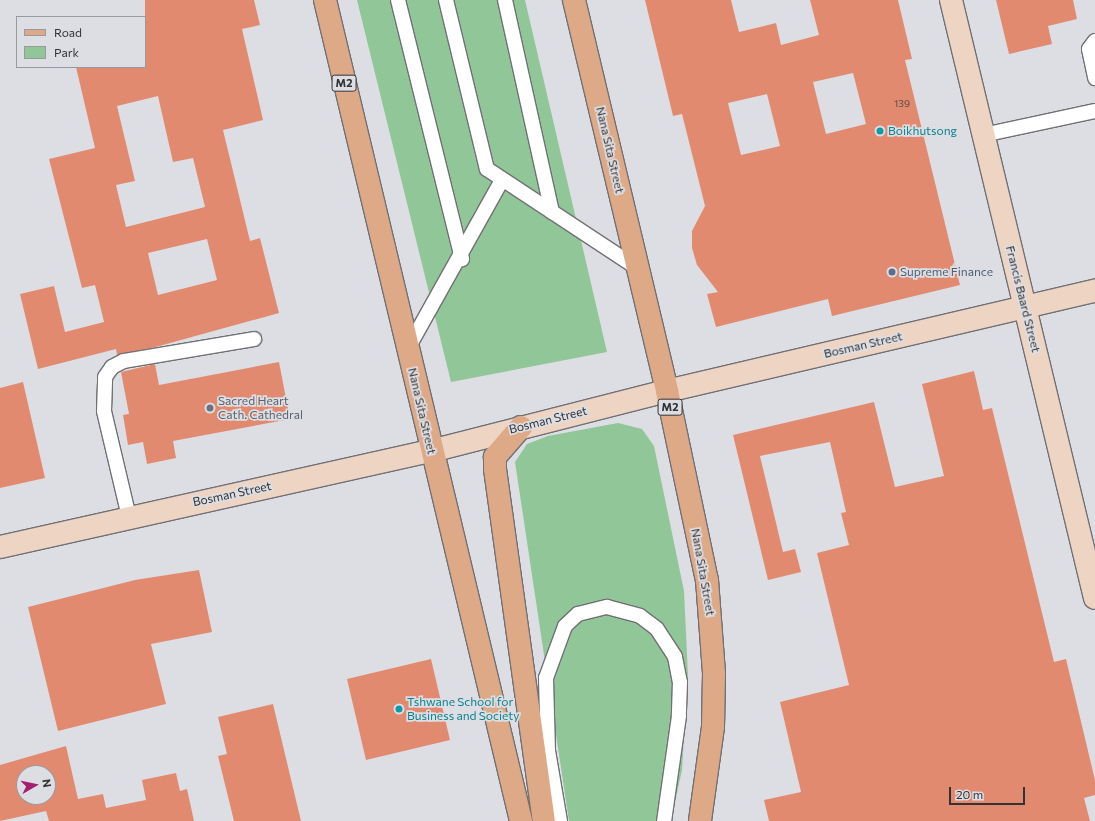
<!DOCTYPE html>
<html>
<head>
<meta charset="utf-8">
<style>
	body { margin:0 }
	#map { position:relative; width:1095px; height:821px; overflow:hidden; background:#dddee3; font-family:Commissioner,sans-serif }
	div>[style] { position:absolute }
	.green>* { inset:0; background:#91c698 }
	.building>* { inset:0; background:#e28a70 }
	.roads { filter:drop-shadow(1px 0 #707075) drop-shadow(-1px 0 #707075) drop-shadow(0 1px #707075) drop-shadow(0 -1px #707075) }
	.lane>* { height:14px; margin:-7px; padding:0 7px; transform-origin:7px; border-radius:7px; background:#fff }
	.secondary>* { height:22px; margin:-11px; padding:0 11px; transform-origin:11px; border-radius:11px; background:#eed4c3 }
	.primary>* { height:22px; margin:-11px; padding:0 11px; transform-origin:11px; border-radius:11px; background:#dda987 }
	.dots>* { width:11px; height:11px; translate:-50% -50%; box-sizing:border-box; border:2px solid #dddee3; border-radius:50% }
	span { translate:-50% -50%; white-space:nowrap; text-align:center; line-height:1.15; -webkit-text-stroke:3.5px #dddee3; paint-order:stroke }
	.number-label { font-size:10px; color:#5f4944 }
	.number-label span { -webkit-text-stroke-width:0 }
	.shield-label span { padding:1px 3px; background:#dddee3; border:1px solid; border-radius:3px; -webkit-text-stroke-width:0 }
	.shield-label { font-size:11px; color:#333335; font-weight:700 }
	.culture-label { font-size:12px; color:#0d838f }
	.left { translate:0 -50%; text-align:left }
	.street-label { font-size:12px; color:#333335 }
	.service-label { font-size:12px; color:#4e5e75 }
	.worship-label { font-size:12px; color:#5b616d }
	.legend { position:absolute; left:16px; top:16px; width:130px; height:52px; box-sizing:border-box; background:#dddee3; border:1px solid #999a9d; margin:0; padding:5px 7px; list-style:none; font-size:12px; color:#333335 }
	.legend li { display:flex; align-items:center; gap:8px; height:20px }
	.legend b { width:20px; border:1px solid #999a9d }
	.north { position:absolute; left:16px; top:765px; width:40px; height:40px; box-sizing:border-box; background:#dddee3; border:1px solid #999a9d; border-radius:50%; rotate:81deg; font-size:11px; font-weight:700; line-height:16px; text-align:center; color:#333335 }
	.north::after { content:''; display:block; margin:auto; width:14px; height:18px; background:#a41f6d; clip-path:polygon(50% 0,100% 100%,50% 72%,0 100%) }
	.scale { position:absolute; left:949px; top:787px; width:76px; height:18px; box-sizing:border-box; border:2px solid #333335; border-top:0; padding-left:5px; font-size:12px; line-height:14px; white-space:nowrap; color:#333335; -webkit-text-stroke:3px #dddee3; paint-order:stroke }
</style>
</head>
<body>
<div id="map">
	<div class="green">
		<div style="clip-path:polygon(357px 0,525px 0,607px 352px,451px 382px)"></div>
		<div style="clip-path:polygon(618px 423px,642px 429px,654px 446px,684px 591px,688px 676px,682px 770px,671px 821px,569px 821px,515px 462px,527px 444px,548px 436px)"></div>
	</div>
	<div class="building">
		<div style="clip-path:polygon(evenodd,145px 0,254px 0,260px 25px,242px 29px,263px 120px,223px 130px,250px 241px,260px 238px,279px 313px,152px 348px,117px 355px,116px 349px,38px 369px,20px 294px,54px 286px,65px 332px,104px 322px,95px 285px,82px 288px,49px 159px,95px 148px,76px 67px,145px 67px,145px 0,158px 96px,173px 162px,193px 158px,205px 207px,126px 227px,116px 185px,135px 181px,117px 106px,158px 96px,145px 0,207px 239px,217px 280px,158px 295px,148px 253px,207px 239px)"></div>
		<div style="clip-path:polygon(evenodd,645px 0,731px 0,739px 32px,776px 23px,781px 45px,819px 35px,810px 0,898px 0,912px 59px,905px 60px,960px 285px,832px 316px,828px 299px,716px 327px,707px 294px,718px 292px,697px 265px,692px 248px,692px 231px,705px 206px,682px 114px,673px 116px,645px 0,853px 73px,866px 124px,826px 134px,813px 82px,853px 73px,645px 0,767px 94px,780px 146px,741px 155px,728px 103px,767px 94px)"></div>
		<div style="clip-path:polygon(996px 0,1073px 0,1077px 19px,1048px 26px,1052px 44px,1009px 54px)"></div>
		<div style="clip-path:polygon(279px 362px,290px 419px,173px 441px,176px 458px,147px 464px,143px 442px,128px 445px,123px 415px,129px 414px,121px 372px,155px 364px,159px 385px)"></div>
		<div style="clip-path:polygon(974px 371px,983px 410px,992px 408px,1054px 662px,1066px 659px,1095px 780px,1095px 795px,1084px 798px,1090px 821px,769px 821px,764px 800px,801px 792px,780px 702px,849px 685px,817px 553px,849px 545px,841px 513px,846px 512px,830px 442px,760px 456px,783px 552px,795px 549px,801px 572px,768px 580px,733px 435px,874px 402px,895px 487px,944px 476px,922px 384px)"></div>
		<div style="clip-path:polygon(23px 382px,45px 478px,0 488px,0 388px)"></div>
		<div style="clip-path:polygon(199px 570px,212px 632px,151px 644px,166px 704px,58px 731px,28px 607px,135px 580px)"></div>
		<div style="clip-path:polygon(431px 659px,450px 740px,366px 760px,347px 679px)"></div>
		<div style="clip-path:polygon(273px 704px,301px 821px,234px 821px,218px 756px,227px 754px,218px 717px)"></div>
		<div style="clip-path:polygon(evenodd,66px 746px,78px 799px,103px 794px,106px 808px,146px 800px,142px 780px,176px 773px,180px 791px,187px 789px,194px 821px,49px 821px,46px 811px,0 821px,0 765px,66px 746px,24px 773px,48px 773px,48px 797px,24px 797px,24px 773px)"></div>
	</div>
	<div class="roads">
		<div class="lane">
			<div style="left:398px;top:0;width:267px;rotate:76.1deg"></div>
			<div style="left:446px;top:0;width:174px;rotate:76.4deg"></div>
			<div style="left:487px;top:169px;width:180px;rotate:33.4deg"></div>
			<div style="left:505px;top:0;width:217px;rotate:77.5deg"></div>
			<div style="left:1095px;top:41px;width:10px;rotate:127deg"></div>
			<div style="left:1089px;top:49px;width:30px;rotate:78deg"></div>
			<div style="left:983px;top:135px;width:115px;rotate:-12.1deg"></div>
			<div style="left:407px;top:350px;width:195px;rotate:-60.8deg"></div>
			<div style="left:129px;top:517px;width:109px;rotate:-103.3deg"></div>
			<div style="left:104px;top:411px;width:34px;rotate:-88deg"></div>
			<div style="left:105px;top:377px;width:12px;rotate:-55deg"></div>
			<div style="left:112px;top:367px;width:13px;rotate:-27deg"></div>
			<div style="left:124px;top:361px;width:132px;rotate:-9.6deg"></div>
			<div style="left:560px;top:821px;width:71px;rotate:-99.7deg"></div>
			<div style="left:548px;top:751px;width:73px;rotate:-91.6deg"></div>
			<div style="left:546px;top:678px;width:55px;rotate:-69.9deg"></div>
			<div style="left:565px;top:626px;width:18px;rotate:-43deg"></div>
			<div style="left:578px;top:614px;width:30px;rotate:-14deg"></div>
			<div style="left:607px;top:607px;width:34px;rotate:15deg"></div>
			<div style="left:640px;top:616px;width:21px;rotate:37deg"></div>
			<div style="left:657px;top:629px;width:33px;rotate:57deg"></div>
			<div style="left:675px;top:657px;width:25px;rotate:79deg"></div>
			<div style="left:680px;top:682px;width:34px;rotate:92deg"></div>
			<div style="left:679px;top:716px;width:106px;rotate:98.1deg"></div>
		</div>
		<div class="secondary">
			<div style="left:951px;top:0;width:615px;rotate:76.46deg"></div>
			<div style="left:0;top:547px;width:442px;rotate:-12.6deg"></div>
			<div style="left:431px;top:451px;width:244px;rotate:-14.3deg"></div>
			<div style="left:667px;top:391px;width:440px;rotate:-13.2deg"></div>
		</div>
		<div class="primary">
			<div style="left:325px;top:0;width:844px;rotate:76.57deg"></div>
			<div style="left:574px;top:0;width:402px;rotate:76.6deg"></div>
			<div style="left:667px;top:391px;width:193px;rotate:78.1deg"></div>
			<div style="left:707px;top:580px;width:94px;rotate:85.7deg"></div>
			<div style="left:714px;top:674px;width:53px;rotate:91.1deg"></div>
			<div style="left:713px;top:727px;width:95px;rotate:97.9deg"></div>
			<div style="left:521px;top:427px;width:40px;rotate:131deg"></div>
			<div style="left:495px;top:457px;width:12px;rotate:90deg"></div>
			<div style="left:495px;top:469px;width:355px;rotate:82.1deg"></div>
		</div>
	</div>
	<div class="dots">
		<div style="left:880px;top:131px;background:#0f9aa8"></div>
		<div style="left:892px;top:272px;background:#5c6f8a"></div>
		<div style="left:210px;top:408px;background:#6b7280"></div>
		<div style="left:399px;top:709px;background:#0f9aa8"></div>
	</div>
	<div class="number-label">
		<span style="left:902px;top:104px">139</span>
	</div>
	<div class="shield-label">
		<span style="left:344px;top:83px">M2</span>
		<span style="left:670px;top:407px">M2</span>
	</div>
	<div class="culture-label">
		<span class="left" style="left:888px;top:131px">Boikhutsong</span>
		<span class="left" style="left:407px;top:709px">Tshwane School for<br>Business and Society</span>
	</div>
	<div class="street-label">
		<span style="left:610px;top:150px;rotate:77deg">Nana Sita Street</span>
		<span style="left:1023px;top:299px;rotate:76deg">Francis Baard Street</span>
		<span style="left:863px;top:345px;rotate:-13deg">Bosman Street</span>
		<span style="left:422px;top:411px;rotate:77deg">Nana Sita Street</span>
		<span style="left:548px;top:420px;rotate:-14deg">Bosman Street</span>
		<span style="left:232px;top:494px;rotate:-12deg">Bosman Street</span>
		<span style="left:703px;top:572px;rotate:80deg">Nana Sita Street</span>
	</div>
	<div class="service-label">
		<span class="left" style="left:900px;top:272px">Supreme Finance</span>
	</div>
	<div class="worship-label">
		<span class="left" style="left:218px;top:408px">Sacred Heart<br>Cath. Cathedral</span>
	</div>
	<ul class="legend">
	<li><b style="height:5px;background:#dda987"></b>Road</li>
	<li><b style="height:11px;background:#91c698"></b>Park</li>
	</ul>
	<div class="north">N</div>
	<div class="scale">20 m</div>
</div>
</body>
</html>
